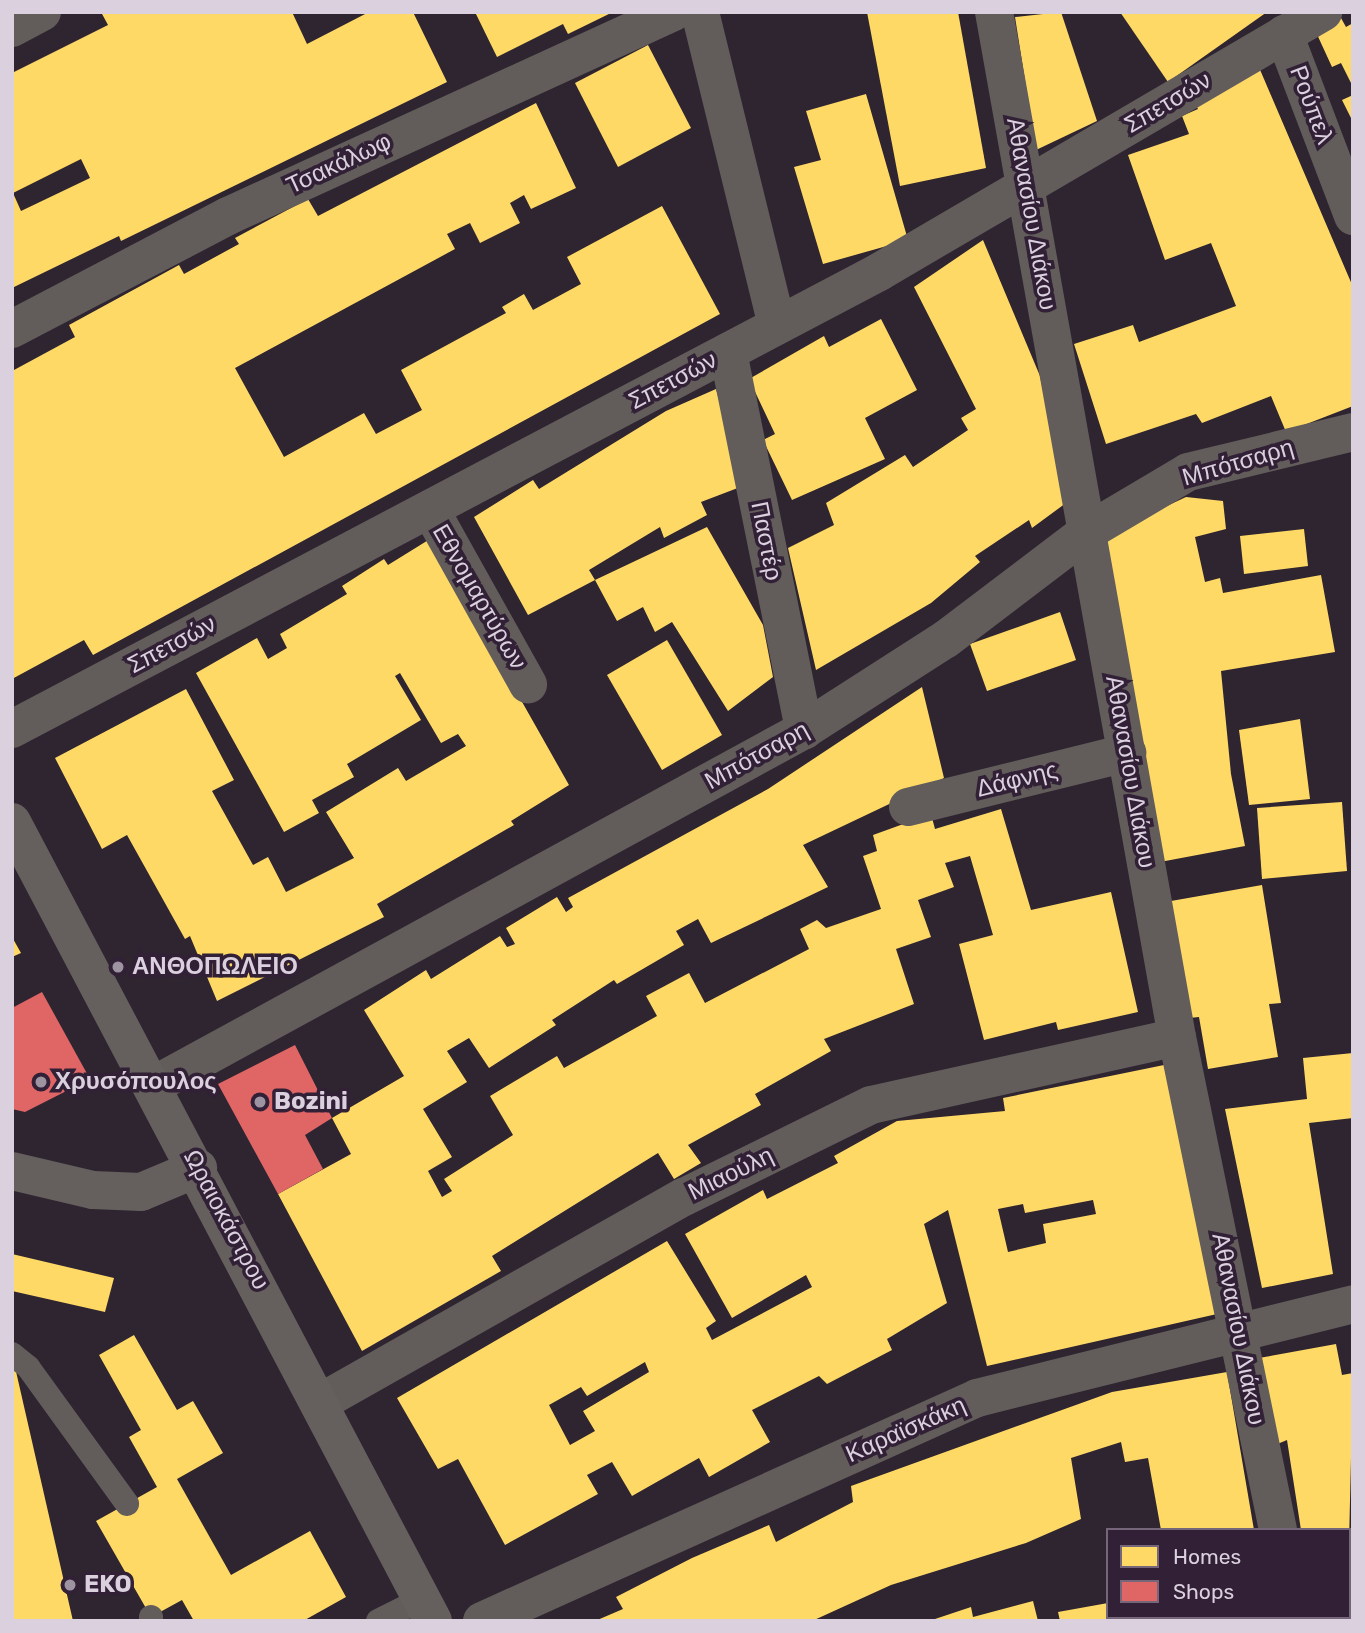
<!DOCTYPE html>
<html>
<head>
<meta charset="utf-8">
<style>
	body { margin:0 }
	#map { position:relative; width:1365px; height:1633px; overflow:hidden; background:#2e2531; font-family:Rubik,sans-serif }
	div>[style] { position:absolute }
	.homes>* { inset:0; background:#ffd966 }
	.shops>* { inset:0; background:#e06666 }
	.service>* { height:24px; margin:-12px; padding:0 12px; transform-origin:12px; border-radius:12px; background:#625d5a }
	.pedestrian>* { height:38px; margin:-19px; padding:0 19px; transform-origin:19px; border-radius:19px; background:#625d5a }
	.minor>* { height:38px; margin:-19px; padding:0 19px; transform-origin:19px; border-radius:19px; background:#625d5a }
	.tertiary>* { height:38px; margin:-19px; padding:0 19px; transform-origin:19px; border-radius:19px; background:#625d5a }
	.secondary>* { height:38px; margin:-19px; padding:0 19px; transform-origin:19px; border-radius:19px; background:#655f5d }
	.dots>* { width:19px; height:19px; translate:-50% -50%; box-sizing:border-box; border:4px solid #312036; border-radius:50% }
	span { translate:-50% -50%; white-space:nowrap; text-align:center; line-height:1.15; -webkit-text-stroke:7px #312036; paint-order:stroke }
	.street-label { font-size:24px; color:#dbd0de }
	.poi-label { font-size:24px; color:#dbd0de; font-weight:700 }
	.left { translate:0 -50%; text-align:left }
	.frame { position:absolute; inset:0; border:14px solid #dbd0de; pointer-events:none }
	.legend { position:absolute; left:1106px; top:1528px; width:245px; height:91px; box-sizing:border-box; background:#312036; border:2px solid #756679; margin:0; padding:9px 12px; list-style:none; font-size:21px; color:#dbd0de }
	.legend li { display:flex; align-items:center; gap:14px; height:35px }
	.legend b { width:35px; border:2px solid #756679 }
</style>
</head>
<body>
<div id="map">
	<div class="homes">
		<div style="clip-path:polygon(evenodd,101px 12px,292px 12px,307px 44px,369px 12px,413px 12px,447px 82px,121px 241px,119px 236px,12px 288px,12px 73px,108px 25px,101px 12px,81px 159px,90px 178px,21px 211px,13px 193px,81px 159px)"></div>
		<div style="clip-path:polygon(475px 12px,613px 12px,568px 34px,563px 24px,497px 57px)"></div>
		<div style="clip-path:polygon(867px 12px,958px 12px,986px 168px,900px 186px)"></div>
		<div style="clip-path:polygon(1061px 12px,1097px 121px,1036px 150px,1015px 17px)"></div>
		<div style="clip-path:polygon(1120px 12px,1267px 12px,1168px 82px)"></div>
		<div style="clip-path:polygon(1341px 18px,1346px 27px,1353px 23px,1353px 87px,1341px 63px,1332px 67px,1315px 30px)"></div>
		<div style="clip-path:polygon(648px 45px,691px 128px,618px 167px,575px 83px)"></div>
		<div style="clip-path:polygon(1258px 65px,1353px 287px,1353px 406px,1286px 432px,1271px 396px,1202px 423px,1196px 414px,1106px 444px,1074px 344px,1133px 325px,1139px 342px,1236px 306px,1211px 243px,1165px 260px,1128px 155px,1189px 134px,1182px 116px,1198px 109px,1194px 102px)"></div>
		<div style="clip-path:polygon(866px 94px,908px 240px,823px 264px,794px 167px,821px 160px,806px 111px)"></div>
		<div style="clip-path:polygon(1353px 95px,1353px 122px,1342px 100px)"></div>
		<div style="clip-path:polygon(536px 103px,576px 188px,531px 209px,524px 195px,510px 203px,520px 223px,480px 243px,470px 223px,447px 234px,455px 249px,235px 368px,284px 457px,364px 413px,376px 434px,422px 410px,401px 370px,506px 313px,502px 307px,524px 294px,533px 310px,581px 284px,567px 257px,662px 206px,720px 314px,93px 655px,84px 640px,12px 679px,12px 366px,14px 370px,75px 337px,69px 325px,179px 265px,184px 274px,239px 244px,235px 238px,308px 199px,318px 216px)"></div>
		<div style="clip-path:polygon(983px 240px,1040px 376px,1066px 503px,1032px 528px,1029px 520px,975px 556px,980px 562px,931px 603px,816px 670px,788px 548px,834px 525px,826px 503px,905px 455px,913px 467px,968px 430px,961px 418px,976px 409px,914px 287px)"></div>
		<div style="clip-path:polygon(881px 319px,917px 390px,865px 418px,885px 459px,792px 500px,763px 440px,775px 434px,749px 379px,824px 336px,829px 347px)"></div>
		<div style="clip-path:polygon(716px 389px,743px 486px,701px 502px,707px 515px,664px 538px,660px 527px,589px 570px,595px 580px,707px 527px,763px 625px,773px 677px,728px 711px,672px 622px,655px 632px,643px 607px,617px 621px,595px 580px,528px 615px,474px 517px,533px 480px,539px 489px,666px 411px)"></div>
		<div style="clip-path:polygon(1186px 497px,1223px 501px,1226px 529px,1195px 537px,1205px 582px,1220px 578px,1223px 593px,1321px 575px,1335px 652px,1221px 671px,1231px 774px,1245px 846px,1160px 862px,1103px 536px)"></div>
		<div style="clip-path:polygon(1304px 529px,1308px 566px,1244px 574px,1240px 536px)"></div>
		<div style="clip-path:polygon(430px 539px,569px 785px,511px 821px,514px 825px,377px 904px,384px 917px,217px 1001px,190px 936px,185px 939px,127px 835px,102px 849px,55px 758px,186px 689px,234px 780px,212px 791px,253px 865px,268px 857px,286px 892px,354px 858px,326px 812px,398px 768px,406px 781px,466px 746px,458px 734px,441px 743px,400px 673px,395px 676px,421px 720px,347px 764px,354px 777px,312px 800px,319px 813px,284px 832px,196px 673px,257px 638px,268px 659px,287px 648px,280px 634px,347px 594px,342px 586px,384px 559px,388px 565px)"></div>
		<div style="clip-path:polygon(1060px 612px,1076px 660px,987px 691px,970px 644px)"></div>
		<div style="clip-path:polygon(667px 640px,722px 735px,662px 770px,607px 675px)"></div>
		<div style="clip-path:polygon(922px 687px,944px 778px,803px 845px,828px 887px,711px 943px,698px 919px,676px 931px,684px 945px,617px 984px,614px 980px,552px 1020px,556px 1025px,489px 1068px,469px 1038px,447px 1051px,467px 1082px,423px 1109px,452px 1157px,428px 1171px,442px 1197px,452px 1191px,444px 1179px,513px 1135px,490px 1096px,557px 1056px,564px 1068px,657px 1016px,646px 996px,689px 973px,705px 1003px,809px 949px,800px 929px,817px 920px,826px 928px,881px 909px,863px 856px,877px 851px,873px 835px,931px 814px,935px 829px,1001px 809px,1031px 910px,1111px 892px,1138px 1012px,1058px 1030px,1056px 1022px,984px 1040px,959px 944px,993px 935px,970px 856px,945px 863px,954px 887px,918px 900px,931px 937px,896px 949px,914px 1004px,824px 1039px,831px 1051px,755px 1094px,761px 1105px,688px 1145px,701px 1163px,674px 1179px,658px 1153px,492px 1256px,501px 1271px,362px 1351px,278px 1194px,351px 1154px,332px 1118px,404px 1076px,364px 1010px,426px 970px,431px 979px,500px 936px,507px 947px,515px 944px,506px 928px,557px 897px,566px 912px,573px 907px,568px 898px,768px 789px)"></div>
		<div style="clip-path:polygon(1300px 719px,1310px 799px,1249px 805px,1239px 730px)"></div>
		<div style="clip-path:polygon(1342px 802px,1347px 871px,1262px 879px,1257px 808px)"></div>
		<div style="clip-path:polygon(1262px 885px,1281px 1003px,1269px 1004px,1278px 1057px,1208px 1069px,1199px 1017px,1189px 1018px,1171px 901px)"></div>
		<div style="clip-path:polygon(12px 937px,21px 953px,12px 957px)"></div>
		<div style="clip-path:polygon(1353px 1053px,1353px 1118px,1309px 1123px,1333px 1274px,1262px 1288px,1225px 1109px,1307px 1099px,1303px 1058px)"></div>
		<div style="clip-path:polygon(evenodd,1164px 1065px,1217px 1314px,987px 1366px,948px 1210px,924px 1224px,947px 1303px,887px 1339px,892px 1350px,827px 1384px,819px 1376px,752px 1410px,770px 1442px,709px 1477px,699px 1458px,632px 1496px,612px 1462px,587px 1475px,598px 1494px,505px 1545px,458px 1459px,438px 1469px,397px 1398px,667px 1241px,716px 1321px,706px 1328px,712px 1340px,812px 1287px,806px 1275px,732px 1318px,685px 1234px,763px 1190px,767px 1199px,838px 1163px,834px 1156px,897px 1121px,1005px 1111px,1003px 1098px,1164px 1065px,1093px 1200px,1096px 1214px,1043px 1224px,1046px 1243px,1008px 1252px,998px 1209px,1023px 1204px,1025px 1213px,1093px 1200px,1164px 1065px,645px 1362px,649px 1372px,583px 1411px,595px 1431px,570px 1445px,549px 1405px,581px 1387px,587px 1396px,645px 1362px)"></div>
		<div style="clip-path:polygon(12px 1254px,114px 1278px,105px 1312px,12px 1291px)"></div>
		<div style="clip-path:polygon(134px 1335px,177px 1410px,193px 1401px,223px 1453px,177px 1479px,231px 1575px,310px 1531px,346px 1597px,303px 1621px,194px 1621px,182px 1600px,151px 1617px,96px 1521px,157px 1487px,129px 1437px,141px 1430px,99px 1355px)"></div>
		<div style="clip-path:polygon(1336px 1344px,1342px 1375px,1353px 1373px,1349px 1544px,1349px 1530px,1301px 1530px,1287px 1440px,1275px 1445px,1259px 1358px)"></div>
		<div style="clip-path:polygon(12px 1367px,15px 1367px,73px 1621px,12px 1621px)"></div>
		<div style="clip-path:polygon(1227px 1372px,1254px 1530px,1161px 1530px,1148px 1458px,1125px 1462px,1121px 1442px,1071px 1458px,1081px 1519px,1026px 1543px,891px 1585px,812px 1621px,595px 1621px,623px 1609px,616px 1597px,692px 1558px,769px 1525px,776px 1542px,853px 1502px,851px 1486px,1112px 1392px)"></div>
		<div style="clip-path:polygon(1349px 1555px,1353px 1555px,1353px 1621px,1330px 1621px,1330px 1617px,1349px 1617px)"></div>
		<div style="clip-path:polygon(1033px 1601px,1038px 1621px,929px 1621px,971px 1607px,973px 1617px)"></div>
		<div style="clip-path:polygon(1108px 1603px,1108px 1617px,1137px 1621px,1060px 1621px,1058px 1612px)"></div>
		<div style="clip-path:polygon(1208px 1617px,1271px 1617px,1271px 1621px,1197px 1621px)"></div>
	</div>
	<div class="shops">
		<div style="clip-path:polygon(42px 992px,90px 1079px,25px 1112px,12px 1109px,12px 1008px)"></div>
		<div style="clip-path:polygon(295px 1045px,332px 1118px,305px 1135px,323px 1169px,278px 1194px,218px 1084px)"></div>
	</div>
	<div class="service">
		<div style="left:12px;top:1354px;width:21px;rotate:39deg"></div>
		<div style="left:28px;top:1367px;width:169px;rotate:54.1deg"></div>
		<div style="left:151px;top:1617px;width:4px;rotate:90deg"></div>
		<div style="left:378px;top:1621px;width:49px;rotate:-26.6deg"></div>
	</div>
	<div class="pedestrian">
		<div style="left:908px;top:807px;width:226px;rotate:-13.9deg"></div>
	</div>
	<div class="minor">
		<div style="left:700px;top:12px;width:322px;rotate:76.2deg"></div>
		<div style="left:994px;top:12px;width:1041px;rotate:79.88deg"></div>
		<div style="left:1177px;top:1037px;width:503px;rotate:78.42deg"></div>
		<div style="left:12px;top:28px;width:34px;rotate:-28deg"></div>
		<div style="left:1284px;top:34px;width:195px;rotate:69.2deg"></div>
		<div style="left:12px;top:329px;width:244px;rotate:-27.6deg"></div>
		<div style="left:228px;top:216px;width:490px;rotate:-24.6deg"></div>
		<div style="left:728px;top:352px;width:386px;rotate:78.6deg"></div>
		<div style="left:430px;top:509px;width:201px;rotate:60.8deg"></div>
		<div style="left:154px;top:1085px;width:741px;rotate:-28.64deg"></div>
		<div style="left:804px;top:730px;width:169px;rotate:-32.7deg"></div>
		<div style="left:946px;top:639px;width:177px;rotate:-37.2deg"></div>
		<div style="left:1087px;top:532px;width:117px;rotate:-30.7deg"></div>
		<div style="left:1188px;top:472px;width:170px;rotate:-13.6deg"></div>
		<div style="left:321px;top:1402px;width:417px;rotate:-29.5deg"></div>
		<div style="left:684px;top:1197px;width:208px;rotate:-26.2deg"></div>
		<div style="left:871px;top:1105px;width:313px;rotate:-12.5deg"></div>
		<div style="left:1294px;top:1617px;width:4px;rotate:76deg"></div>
		<div style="left:482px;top:1621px;width:543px;rotate:-24.25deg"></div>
		<div style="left:977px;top:1398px;width:388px;rotate:-14deg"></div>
	</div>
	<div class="tertiary">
		<div style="left:12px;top:729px;width:980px;rotate:-27.79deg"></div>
		<div style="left:879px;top:272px;width:515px;rotate:-30.35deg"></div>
	</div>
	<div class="secondary">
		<div style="left:12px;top:822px;width:903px;rotate:62.21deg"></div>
		<div style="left:12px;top:1171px;width:83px;rotate:13.2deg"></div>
		<div style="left:93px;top:1190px;width:48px;rotate:2.4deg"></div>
		<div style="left:141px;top:1192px;width:62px;rotate:-22.8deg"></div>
	</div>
	<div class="dots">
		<div style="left:118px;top:967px;background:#9e94a1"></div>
		<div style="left:41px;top:1082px;background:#9e94a1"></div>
		<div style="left:260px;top:1102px;background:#9e94a1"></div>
		<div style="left:70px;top:1585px;background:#9e94a1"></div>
	</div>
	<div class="street-label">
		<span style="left:1168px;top:103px;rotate:-31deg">Σπετσών</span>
		<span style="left:1311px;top:105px;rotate:69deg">Ρούπελ</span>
		<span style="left:339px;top:164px;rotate:-25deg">Τσακάλωφ</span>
		<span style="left:1031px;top:214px;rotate:80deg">Αθανασίου Διάκου</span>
		<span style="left:673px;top:381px;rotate:-28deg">Σπετσών</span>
		<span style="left:1238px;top:463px;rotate:-16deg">Μπότσαρη</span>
		<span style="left:766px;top:541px;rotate:79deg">Παστέρ</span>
		<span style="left:479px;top:597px;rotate:60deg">Εθνομαρτύρων</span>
		<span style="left:172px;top:645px;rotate:-28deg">Σπετσών</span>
		<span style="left:757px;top:756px;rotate:-29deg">Μπότσαρη</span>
		<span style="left:1130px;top:772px;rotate:80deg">Αθανασίου Διάκου</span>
		<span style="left:1017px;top:780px;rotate:-14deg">Δάφνης</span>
		<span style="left:731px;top:1174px;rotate:-26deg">Μιαούλη</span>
		<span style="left:226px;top:1220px;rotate:62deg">Ωραιοκάστρου</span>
		<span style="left:1238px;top:1329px;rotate:79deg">Αθανασίου Διάκου</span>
		<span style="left:906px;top:1430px;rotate:-24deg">Καραϊσκάκη</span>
	</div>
	<div class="poi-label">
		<span class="left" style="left:132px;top:967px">ΑΝΘΟΠΩΛΕΙΟ</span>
		<span class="left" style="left:55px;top:1082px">Χρυσόπουλος</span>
		<span class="left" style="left:274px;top:1102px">Bozini</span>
		<span class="left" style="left:84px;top:1585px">EKO</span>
	</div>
	<div class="frame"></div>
	<ul class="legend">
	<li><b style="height:19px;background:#ffd966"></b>Homes</li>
	<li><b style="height:19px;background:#e06666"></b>Shops</li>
	</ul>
</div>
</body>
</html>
